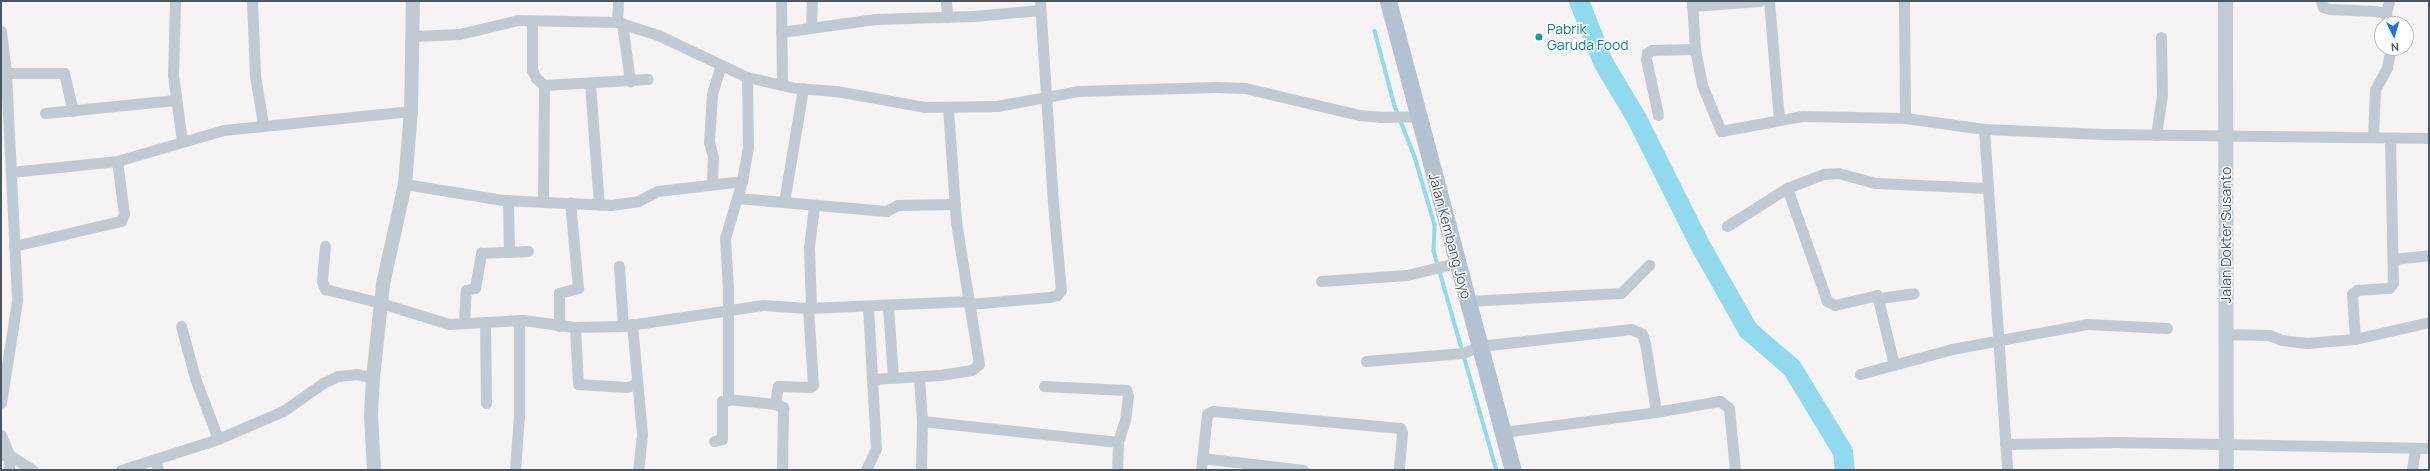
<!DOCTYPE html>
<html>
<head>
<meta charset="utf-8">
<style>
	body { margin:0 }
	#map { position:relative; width:2430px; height:471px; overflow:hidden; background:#f5f3f3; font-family:Manrope,sans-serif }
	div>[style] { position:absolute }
	.stream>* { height:3.5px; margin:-1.75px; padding:0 1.75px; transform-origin:1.75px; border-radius:1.75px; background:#90daee }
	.river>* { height:20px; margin:-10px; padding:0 10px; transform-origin:10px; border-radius:10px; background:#90daee }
	.minor>* { height:11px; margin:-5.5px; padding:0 5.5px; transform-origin:5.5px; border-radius:5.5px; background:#c1cad2 }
	.tertiary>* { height:14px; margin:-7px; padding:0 7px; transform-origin:7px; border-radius:7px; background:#c1cad2 }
	.secondary>* { height:15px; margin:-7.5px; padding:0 7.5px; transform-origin:7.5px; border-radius:7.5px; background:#c1cbd6 }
	.primary>* { height:17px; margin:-8.5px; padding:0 8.5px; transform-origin:8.5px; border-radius:8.5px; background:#b3c2d1 }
	.dots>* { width:11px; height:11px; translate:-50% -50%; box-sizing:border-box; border:2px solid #fff; border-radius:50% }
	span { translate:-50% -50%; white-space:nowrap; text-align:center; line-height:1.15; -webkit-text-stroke:3px #fff; paint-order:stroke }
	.culture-label { font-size:14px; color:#0d838f }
	.left { translate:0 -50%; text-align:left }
	.street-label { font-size:14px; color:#4a5661 }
	.frame { position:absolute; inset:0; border:2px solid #4a5661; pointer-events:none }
	.north { position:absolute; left:2374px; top:16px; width:40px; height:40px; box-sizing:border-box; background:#fff; border:1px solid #b7bbc0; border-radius:50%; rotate:175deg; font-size:11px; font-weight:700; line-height:16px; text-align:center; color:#4a5661 }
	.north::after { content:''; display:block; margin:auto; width:14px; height:18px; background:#1a73e8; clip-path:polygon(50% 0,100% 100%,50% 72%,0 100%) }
</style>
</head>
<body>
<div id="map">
	<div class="stream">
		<div style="left:1375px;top:31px;width:78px;rotate:75.1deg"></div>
		<div style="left:1395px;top:106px;width:55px;rotate:68.6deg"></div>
		<div style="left:1415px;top:157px;width:71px;rotate:73.6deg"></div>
		<div style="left:1435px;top:225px;width:26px;rotate:92deg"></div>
		<div style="left:1434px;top:251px;width:228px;rotate:74deg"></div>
	</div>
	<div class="river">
		<div style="left:1579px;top:1px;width:66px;rotate:68.5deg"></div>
		<div style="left:1603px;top:62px;width:66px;rotate:59.2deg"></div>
		<div style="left:1637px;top:119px;width:141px;rotate:63.4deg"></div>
		<div style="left:1700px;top:245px;width:98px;rotate:60.5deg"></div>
		<div style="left:1748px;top:330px;width:58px;rotate:40.8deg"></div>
		<div style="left:1792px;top:368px;width:98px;rotate:58.7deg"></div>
		<div style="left:1843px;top:452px;width:18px;rotate:84deg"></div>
	</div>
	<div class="minor">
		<div style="left:175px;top:1px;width:74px;rotate:91.5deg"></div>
		<div style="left:173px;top:75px;width:67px;rotate:82.2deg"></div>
		<div style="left:252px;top:1px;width:75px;rotate:87.7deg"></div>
		<div style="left:255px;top:76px;width:49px;rotate:80.5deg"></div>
		<div style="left:781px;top:1px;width:84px;rotate:89.3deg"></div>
		<div style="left:946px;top:1px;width:16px;rotate:86deg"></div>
		<div style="left:1692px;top:1px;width:48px;rotate:86.4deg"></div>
		<div style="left:1695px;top:49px;width:37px;rotate:79deg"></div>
		<div style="left:1702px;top:85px;width:50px;rotate:67.6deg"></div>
		<div style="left:1721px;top:131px;width:82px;rotate:-10.5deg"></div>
		<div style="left:1802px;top:116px;width:103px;rotate:1.1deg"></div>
		<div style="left:1769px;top:1px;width:119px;rotate:85.2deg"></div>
		<div style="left:1904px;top:1px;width:117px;rotate:89.5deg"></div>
		<div style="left:1905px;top:118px;width:80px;rotate:7.9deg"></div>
		<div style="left:1984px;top:129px;width:342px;rotate:86.1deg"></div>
		<div style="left:2321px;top:1px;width:6px;rotate:72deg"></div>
		<div style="left:2323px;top:7px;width:7px;rotate:16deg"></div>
		<div style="left:2330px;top:9px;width:45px;rotate:2.5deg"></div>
		<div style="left:2375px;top:11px;width:11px;rotate:10deg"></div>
		<div style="left:2386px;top:13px;width:11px;rotate:80deg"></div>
		<div style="left:1692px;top:6px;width:68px;rotate:-4.2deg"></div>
		<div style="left:2386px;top:13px;width:12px;rotate:-76deg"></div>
		<div style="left:532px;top:21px;width:49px;rotate:90deg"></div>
		<div style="left:532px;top:70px;width:9px;rotate:63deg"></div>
		<div style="left:536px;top:78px;width:11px;rotate:41deg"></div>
		<div style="left:617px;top:22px;width:21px;rotate:-87deg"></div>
		<div style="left:622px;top:23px;width:59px;rotate:82.1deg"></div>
		<div style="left:811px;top:27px;width:26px;rotate:-88deg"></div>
		<div style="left:1px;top:31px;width:42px;rotate:83.2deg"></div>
		<div style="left:6px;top:73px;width:228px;rotate:87.2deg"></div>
		<div style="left:17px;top:301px;width:103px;rotate:98.9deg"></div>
		<div style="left:781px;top:32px;width:95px;rotate:-7.9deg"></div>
		<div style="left:875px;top:19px;width:99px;rotate:-1.7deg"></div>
		<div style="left:974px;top:16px;width:66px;rotate:-5.2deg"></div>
		<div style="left:414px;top:36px;width:45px;rotate:-2.5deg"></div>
		<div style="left:459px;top:34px;width:61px;rotate:-13.3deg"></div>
		<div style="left:518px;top:20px;width:99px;rotate:1.2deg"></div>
		<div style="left:617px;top:22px;width:43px;rotate:17.6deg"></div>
		<div style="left:658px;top:35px;width:98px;rotate:25.3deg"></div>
		<div style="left:747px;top:77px;width:50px;rotate:12.7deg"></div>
		<div style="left:796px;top:88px;width:40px;rotate:4.3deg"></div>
		<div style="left:836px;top:91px;width:90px;rotate:10.2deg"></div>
		<div style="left:925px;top:107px;width:72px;rotate:-0.8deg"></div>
		<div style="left:997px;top:106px;width:82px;rotate:-10.5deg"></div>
		<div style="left:1078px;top:91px;width:138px;rotate:-1.7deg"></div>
		<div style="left:1216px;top:87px;width:29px;rotate:2deg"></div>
		<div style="left:1245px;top:88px;width:117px;rotate:13.3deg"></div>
		<div style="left:1359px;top:115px;width:21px;rotate:5deg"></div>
		<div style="left:1380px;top:117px;width:39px;rotate:-1deg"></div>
		<div style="left:6px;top:73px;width:58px"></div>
		<div style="left:64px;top:73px;width:39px;rotate:77deg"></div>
		<div style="left:747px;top:77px;width:70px;rotate:89.2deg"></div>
		<div style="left:748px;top:147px;width:35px;rotate:100deg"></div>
		<div style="left:742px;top:181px;width:59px;rotate:106.6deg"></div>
		<div style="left:725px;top:238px;width:50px;rotate:86.6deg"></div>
		<div style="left:728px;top:288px;width:111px;rotate:90deg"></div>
		<div style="left:728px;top:399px;width:47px;rotate:6.1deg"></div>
		<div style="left:775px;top:404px;width:9px;rotate:21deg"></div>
		<div style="left:783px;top:407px;width:63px;rotate:90.9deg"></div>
		<div style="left:590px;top:83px;width:122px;rotate:85.8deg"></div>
		<div style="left:45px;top:113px;width:131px;rotate:-5.7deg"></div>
		<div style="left:1658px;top:115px;width:57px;rotate:-102.1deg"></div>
		<div style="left:1646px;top:59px;width:6px;rotate:-81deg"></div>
		<div style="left:1647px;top:53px;width:6px;rotate:-31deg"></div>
		<div style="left:1652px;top:50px;width:43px;rotate:-1.3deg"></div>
		<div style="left:1984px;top:129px;width:117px;rotate:2.4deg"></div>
		<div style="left:2101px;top:134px;width:328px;rotate:0.7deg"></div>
		<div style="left:2156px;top:135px;width:40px;rotate:-81.5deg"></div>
		<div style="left:2162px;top:95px;width:58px;rotate:-91deg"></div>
		<div style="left:2373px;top:136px;width:46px;rotate:-87.5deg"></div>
		<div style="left:2375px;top:90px;width:26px;rotate:-62deg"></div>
		<div style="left:2387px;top:67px;width:19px;rotate:-78deg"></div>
		<div style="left:11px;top:172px;width:107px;rotate:-5.9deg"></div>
		<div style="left:117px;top:161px;width:111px;rotate:-16.2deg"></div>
		<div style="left:224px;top:130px;width:188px;rotate:-5.8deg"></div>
		<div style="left:712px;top:183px;width:26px;rotate:-88deg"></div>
		<div style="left:713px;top:157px;width:16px;rotate:-105deg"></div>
		<div style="left:709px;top:142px;width:48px;rotate:-86.4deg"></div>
		<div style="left:712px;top:94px;width:30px;rotate:-73deg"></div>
		<div style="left:405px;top:184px;width:99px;rotate:9.3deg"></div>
		<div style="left:503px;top:200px;width:108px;rotate:2.7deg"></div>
		<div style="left:611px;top:205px;width:27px;rotate:-8deg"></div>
		<div style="left:638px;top:201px;width:22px;rotate:-27deg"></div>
		<div style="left:658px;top:191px;width:85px;rotate:-6.8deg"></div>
		<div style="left:1787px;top:188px;width:120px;rotate:70.5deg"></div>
		<div style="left:1827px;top:301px;width:9px;rotate:27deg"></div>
		<div style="left:1835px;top:305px;width:43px;rotate:-13.4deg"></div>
		<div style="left:1877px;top:295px;width:72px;rotate:76.3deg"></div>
		<div style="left:737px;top:198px;width:150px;rotate:5deg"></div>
		<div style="left:886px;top:211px;width:13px;rotate:-27deg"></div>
		<div style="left:898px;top:205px;width:57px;rotate:-1deg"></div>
		<div style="left:508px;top:200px;width:52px;rotate:88.9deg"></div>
		<div style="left:543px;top:200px;width:115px;rotate:-89.5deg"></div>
		<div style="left:544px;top:85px;width:104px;rotate:-3.3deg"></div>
		<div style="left:784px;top:202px;width:115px;rotate:-80.5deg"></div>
		<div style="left:1727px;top:226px;width:71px;rotate:-32.3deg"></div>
		<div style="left:1787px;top:188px;width:40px;rotate:-21deg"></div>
		<div style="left:1824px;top:174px;width:14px;rotate:-4deg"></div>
		<div style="left:1838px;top:173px;width:39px;rotate:15deg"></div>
		<div style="left:1876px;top:183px;width:111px;rotate:2.6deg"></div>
		<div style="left:14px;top:246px;width:110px;rotate:-13.2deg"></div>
		<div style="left:121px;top:221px;width:8px;rotate:-67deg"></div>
		<div style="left:124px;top:214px;width:53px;rotate:-97.5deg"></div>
		<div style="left:325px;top:246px;width:35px;rotate:95deg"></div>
		<div style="left:322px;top:281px;width:9px;rotate:69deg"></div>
		<div style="left:325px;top:289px;width:58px;rotate:14deg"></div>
		<div style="left:381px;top:303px;width:71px;rotate:17.2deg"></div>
		<div style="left:449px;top:324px;width:74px;rotate:-3.1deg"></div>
		<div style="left:523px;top:320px;width:52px;rotate:7.7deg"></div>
		<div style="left:575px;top:327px;width:48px;rotate:-1.2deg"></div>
		<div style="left:623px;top:326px;width:142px;rotate:-8.5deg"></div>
		<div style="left:763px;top:305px;width:45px;rotate:3.8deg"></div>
		<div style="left:808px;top:308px;width:161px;rotate:-2.5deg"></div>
		<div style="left:2393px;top:259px;width:36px;rotate:-6deg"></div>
		<div style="left:619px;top:266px;width:60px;rotate:86.2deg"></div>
		<div style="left:1321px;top:281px;width:86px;rotate:-4deg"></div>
		<div style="left:1407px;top:275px;width:50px;rotate:-13.8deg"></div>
		<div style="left:1880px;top:298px;width:34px;rotate:-8deg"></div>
		<div style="left:1467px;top:301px;width:154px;rotate:-3deg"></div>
		<div style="left:1621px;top:293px;width:40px;rotate:-45deg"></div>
		<div style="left:970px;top:304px;width:79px;rotate:-5.1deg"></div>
		<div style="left:1049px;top:297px;width:8px;rotate:-14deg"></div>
		<div style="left:1057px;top:295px;width:6px;rotate:-51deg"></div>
		<div style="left:1061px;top:290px;width:87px;rotate:-95.3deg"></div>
		<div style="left:1053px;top:203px;width:202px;rotate:-93.7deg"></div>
		<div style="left:888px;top:306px;width:72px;rotate:86deg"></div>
		<div style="left:811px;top:308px;width:61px;rotate:-91.9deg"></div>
		<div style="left:809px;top:247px;width:42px;rotate:-83.2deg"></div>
		<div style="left:485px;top:322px;width:81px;rotate:89.3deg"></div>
		<div style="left:464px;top:323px;width:33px;rotate:-87deg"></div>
		<div style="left:466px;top:290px;width:9px;rotate:-13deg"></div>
		<div style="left:475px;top:288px;width:36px;rotate:-80deg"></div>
		<div style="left:481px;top:253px;width:47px;rotate:-2.4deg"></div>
		<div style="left:632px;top:324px;width:110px;rotate:84.8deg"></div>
		<div style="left:642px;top:434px;width:36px;rotate:96deg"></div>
		<div style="left:181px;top:326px;width:54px;rotate:74.9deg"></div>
		<div style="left:195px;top:378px;width:65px;rotate:69.3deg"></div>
		<div style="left:559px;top:326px;width:33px;rotate:-90deg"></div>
		<div style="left:559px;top:293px;width:20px;rotate:-15deg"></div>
		<div style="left:578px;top:288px;width:86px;rotate:-95.3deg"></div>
		<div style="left:575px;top:327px;width:57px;rotate:87deg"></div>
		<div style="left:578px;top:384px;width:48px;rotate:3.6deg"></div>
		<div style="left:626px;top:387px;width:8px;rotate:-14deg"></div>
		<div style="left:634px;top:385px;width:6px;rotate:-59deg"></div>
		<div style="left:2226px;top:334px;width:43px;rotate:1.3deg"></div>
		<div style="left:2269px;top:335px;width:14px;rotate:21deg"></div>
		<div style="left:2282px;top:340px;width:25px;rotate:7deg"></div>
		<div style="left:2307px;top:343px;width:48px;rotate:-4.8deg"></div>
		<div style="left:2355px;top:339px;width:76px;rotate:-12.9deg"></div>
		<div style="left:2355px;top:339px;width:45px;rotate:-93.8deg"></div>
		<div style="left:2352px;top:294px;width:6px;rotate:-39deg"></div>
		<div style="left:2357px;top:290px;width:32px;rotate:-4deg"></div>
		<div style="left:2389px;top:288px;width:6px;rotate:-51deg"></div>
		<div style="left:2393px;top:283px;width:145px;rotate:-91.2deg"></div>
		<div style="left:1366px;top:361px;width:97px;rotate:-4.7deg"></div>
		<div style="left:1463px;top:353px;width:18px;rotate:-22deg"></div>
		<div style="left:1480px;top:346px;width:152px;rotate:-6.4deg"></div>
		<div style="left:1631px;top:329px;width:12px;rotate:24deg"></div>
		<div style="left:1642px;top:334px;width:9px;rotate:72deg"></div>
		<div style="left:1645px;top:343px;width:70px;rotate:80.9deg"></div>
		<div style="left:1860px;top:374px;width:95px;rotate:-15.2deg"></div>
		<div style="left:1952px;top:349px;width:137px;rotate:-10.5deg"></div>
		<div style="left:2087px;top:324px;width:80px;rotate:2.9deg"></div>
		<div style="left:919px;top:377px;width:44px;rotate:86.1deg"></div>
		<div style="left:922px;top:421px;width:49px;rotate:91.2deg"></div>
		<div style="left:872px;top:379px;width:68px;rotate:-3.4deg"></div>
		<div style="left:940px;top:375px;width:32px;rotate:-9deg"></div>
		<div style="left:972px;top:370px;width:9px;rotate:-41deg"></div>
		<div style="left:979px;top:364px;width:144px;rotate:-99.2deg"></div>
		<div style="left:956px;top:222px;width:113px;rotate:-94deg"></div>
		<div style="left:1044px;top:386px;width:82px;rotate:2.8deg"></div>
		<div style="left:1126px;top:390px;width:6px;rotate:72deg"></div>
		<div style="left:1128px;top:396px;width:24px;rotate:97deg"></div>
		<div style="left:1125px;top:420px;width:23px;rotate:108deg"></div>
		<div style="left:775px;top:404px;width:18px;rotate:-81deg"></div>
		<div style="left:778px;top:386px;width:32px;rotate:2deg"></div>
		<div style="left:810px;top:387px;width:4px;rotate:-34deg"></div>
		<div style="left:813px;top:385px;width:77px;rotate:-93.7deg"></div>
		<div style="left:922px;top:421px;width:197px;rotate:6.1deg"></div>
		<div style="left:1118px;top:442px;width:28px;rotate:92deg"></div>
		<div style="left:1503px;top:432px;width:154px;rotate:-7.4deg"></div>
		<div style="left:1656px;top:412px;width:65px;rotate:-9.8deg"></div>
		<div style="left:1720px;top:401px;width:11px;rotate:38deg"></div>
		<div style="left:1729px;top:408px;width:62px;rotate:84.5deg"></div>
		<div style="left:1px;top:435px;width:22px;rotate:68deg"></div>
		<div style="left:9px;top:455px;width:28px;rotate:32deg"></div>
		<div style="left:714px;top:441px;width:8px;rotate:-14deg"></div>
		<div style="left:722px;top:439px;width:38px;rotate:-90deg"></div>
		<div style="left:722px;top:401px;width:6px;rotate:-9deg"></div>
		<div style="left:2005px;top:444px;width:111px;rotate:-1deg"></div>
		<div style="left:2116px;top:442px;width:313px;rotate:1.1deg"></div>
		<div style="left:3px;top:455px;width:6px"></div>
		<div style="left:9px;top:455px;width:15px;rotate:90deg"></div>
		<div style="left:1202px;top:458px;width:102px;rotate:6.8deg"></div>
		<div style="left:155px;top:459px;width:11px;rotate:75deg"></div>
		<div style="left:121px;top:470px;width:102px;rotate:-17.7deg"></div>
		<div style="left:218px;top:439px;width:71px;rotate:-23.3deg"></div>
		<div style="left:283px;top:411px;width:49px;rotate:-35deg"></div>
		<div style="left:323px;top:383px;width:17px;rotate:-25deg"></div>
		<div style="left:338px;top:376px;width:19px;rotate:-6deg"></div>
		<div style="left:357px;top:374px;width:16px;rotate:14deg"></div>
		<div style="left:515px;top:470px;width:54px;rotate:-85.8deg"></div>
		<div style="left:519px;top:416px;width:96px;rotate:-90deg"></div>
		<div style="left:866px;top:470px;width:23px;rotate:-65deg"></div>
		<div style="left:876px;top:449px;width:142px;rotate:-93.2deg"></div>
		<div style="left:1201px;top:470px;width:56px;rotate:-83.9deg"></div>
		<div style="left:1207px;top:414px;width:7px;rotate:-27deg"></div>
		<div style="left:1213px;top:411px;width:188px;rotate:5.2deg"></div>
		<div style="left:1400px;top:428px;width:5px;rotate:68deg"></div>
		<div style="left:1402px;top:433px;width:37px;rotate:95deg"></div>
		<div style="left:2412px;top:470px;width:22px;rotate:-82deg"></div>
	</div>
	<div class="tertiary">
		<div style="left:374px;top:470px;width:55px;rotate:-93.1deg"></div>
		<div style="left:371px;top:415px;width:37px;rotate:-87deg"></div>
		<div style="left:373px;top:378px;width:95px;rotate:-83.9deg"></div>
		<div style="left:383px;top:284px;width:102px;rotate:-77.6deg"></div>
		<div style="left:405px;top:184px;width:73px;rotate:-85.3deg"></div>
		<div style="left:411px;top:111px;width:110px;rotate:-89deg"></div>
	</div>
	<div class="secondary">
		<div style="left:2225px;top:1px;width:469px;rotate:89.9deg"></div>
	</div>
	<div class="primary">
		<div style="left:1388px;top:1px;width:485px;rotate:75.1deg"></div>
	</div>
	<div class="dots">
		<div style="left:1539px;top:37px;background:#0f9aa8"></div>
	</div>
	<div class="culture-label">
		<span class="left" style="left:1547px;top:37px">Pabrik<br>Garuda Food</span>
	</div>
	<div class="street-label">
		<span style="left:2226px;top:235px;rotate:-90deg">Jalan Dokter Susanto</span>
		<span style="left:1450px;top:236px;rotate:75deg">Jalan Kembang Joyo</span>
	</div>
	<div class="frame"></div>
	<div class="north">N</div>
</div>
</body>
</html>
